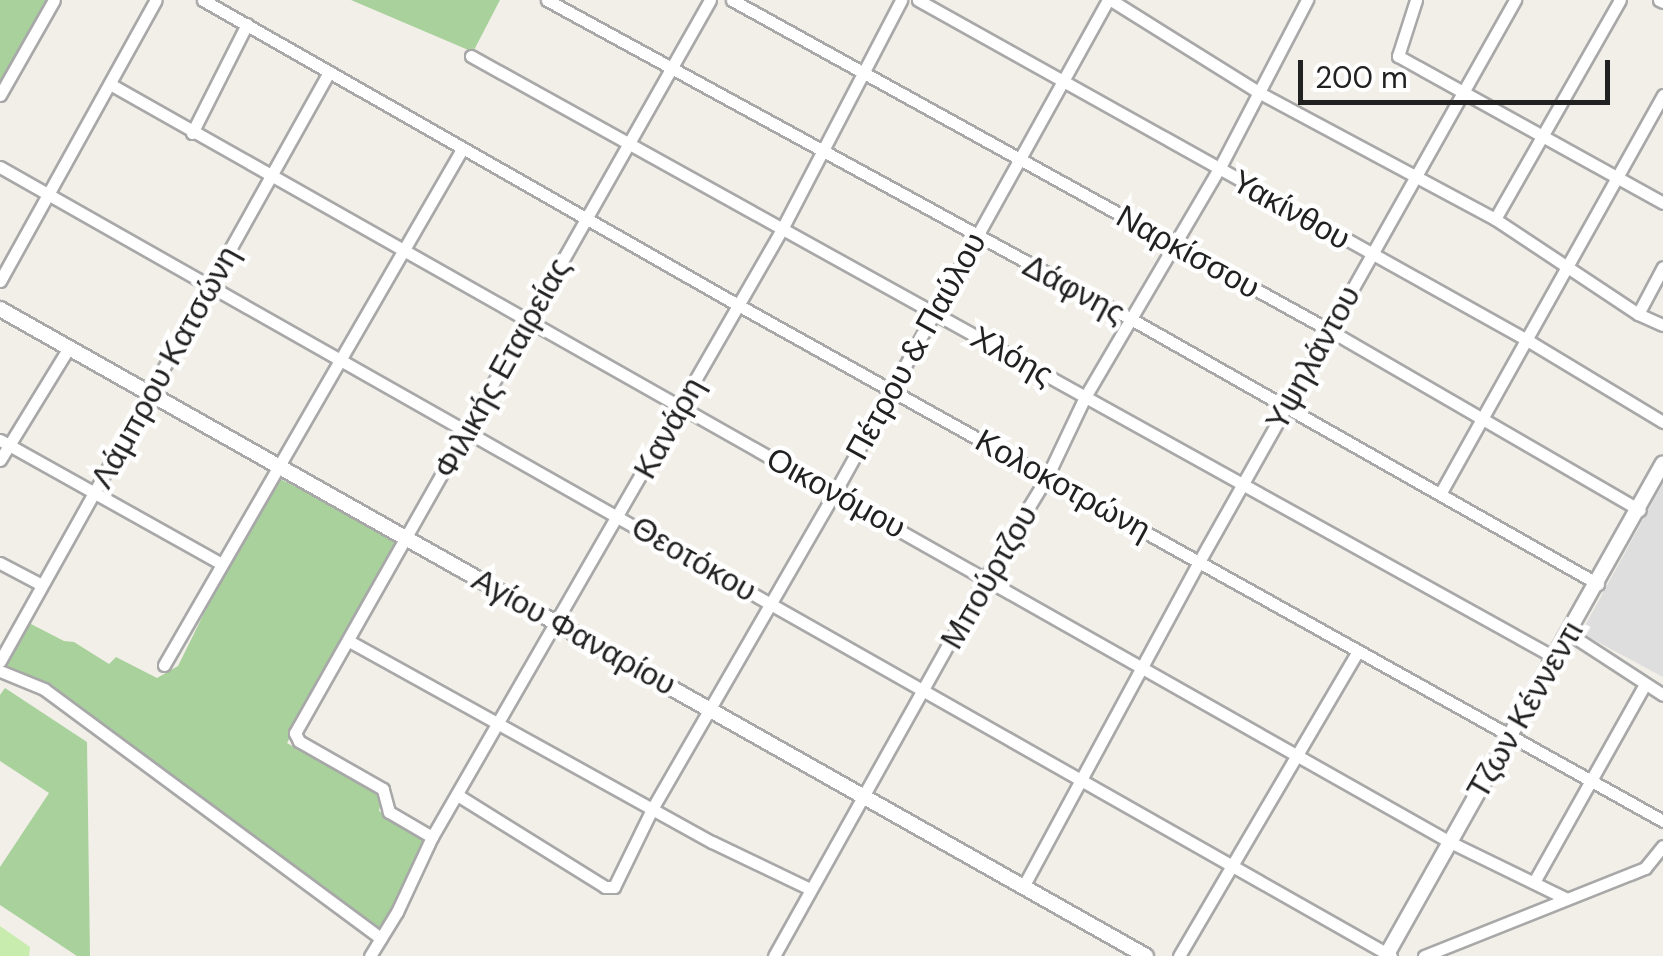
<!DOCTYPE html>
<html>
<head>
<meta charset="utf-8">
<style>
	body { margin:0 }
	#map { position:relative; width:1663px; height:956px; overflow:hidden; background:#f2efe8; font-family:"DM Sans",sans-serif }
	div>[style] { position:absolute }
	.residential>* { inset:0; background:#dfdede }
	.grass>* { inset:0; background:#c8ecae }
	.forest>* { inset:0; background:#a8d19c }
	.roads { filter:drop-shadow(2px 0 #a8a8a8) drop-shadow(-2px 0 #a8a8a8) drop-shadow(0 2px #a8a8a8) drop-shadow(0 -2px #a8a8a8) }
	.minor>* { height:11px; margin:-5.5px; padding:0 5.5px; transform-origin:5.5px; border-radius:5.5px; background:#fff }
	.tertiary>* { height:14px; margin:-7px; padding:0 7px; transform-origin:7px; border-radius:7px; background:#fff }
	span { translate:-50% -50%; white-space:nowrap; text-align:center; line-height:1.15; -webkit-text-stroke:9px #fff; paint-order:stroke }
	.street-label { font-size:32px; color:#212121 }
	.scale { position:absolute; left:1298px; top:60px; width:312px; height:45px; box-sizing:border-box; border:5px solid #212121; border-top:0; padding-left:12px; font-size:30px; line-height:35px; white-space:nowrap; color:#212121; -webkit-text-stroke:8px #fff; paint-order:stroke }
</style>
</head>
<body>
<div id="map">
	<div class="residential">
		<div style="clip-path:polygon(1663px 483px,1663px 677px,1581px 633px)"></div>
	</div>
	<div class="grass">
		<div style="clip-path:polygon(0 926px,30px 947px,29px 956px,0 956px)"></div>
	</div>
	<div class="forest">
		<div style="clip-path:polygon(0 0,50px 0,0 82px)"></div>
		<div style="clip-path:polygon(351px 0,500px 0,473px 52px)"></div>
		<div style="clip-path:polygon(280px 479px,403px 541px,287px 743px,382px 797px,379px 811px,431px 839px,380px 932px,122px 747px,2px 668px,29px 623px,64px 641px,74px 642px,109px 664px,116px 657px,157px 678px,178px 666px,218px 585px)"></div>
		<div style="clip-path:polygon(5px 688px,87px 742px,90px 956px,77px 956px,0 905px,0 867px,49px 793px,0 761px,0 695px)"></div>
	</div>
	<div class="roads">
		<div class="minor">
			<div style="left:203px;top:0;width:616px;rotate:29.69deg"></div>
			<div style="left:738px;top:305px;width:1059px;rotate:29.15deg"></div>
			<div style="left:547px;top:0;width:665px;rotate:28.64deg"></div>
			<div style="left:1131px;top:319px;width:537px;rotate:29.57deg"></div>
			<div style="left:732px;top:0;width:682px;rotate:28.93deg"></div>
			<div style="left:1329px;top:330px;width:359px;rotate:30.1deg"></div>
			<div style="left:918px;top:0;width:697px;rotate:29.17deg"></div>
			<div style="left:1527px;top:340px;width:159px;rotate:31.1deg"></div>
			<div style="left:1111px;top:0;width:176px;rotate:32deg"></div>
			<div style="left:1260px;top:93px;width:267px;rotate:28.2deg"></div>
			<div style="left:1495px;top:219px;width:172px;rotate:33.6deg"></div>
			<div style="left:1638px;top:314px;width:27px;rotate:24deg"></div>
			<div style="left:1416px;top:0;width:59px;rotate:107.8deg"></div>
			<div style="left:1398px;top:56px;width:303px;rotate:29deg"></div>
			<div style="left:1659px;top:0;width:4px;rotate:27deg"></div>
			<div style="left:471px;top:56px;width:1239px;rotate:29.03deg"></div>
			<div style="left:110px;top:84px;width:1540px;rotate:29.5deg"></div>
			<div style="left:1450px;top:842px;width:128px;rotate:26deg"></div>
			<div style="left:0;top:95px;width:109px;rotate:-60.4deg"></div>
			<div style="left:192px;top:133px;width:122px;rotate:-63.2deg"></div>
			<div style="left:0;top:167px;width:1599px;rotate:29.56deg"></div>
			<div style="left:1495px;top:219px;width:252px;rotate:-60.3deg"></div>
			<div style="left:0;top:281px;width:321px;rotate:-61deg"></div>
			<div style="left:1638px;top:314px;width:53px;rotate:-62deg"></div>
			<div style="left:0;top:440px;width:252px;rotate:29.2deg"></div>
			<div style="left:0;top:460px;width:130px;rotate:-58.5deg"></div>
			<div style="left:1440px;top:494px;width:457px;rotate:-60.8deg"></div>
			<div style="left:0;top:563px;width:47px;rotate:27.6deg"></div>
			<div style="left:1568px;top:633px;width:113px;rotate:33.1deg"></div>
			<div style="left:349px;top:641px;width:415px;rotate:29deg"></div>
			<div style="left:712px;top:842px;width:109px;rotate:25.6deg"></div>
			<div style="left:0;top:661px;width:675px;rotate:-60.81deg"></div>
			<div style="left:164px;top:665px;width:596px;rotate:-59.99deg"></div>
			<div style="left:0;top:671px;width:48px;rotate:22.2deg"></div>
			<div style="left:44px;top:689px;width:419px;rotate:36.5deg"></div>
			<div style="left:459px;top:796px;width:172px;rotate:31.9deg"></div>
			<div style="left:605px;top:887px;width:9px"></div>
			<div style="left:614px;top:887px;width:87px;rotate:-64deg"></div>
			<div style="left:652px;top:809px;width:366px;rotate:-60deg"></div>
			<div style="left:835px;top:492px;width:563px;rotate:-60.98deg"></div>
			<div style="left:432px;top:837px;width:50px;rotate:-149.8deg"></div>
			<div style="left:389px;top:812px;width:24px;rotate:-105deg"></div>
			<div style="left:383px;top:789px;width:97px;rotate:-150.3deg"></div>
			<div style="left:299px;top:741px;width:9px;rotate:-117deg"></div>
			<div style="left:295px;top:733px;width:842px;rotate:-60.48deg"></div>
			<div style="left:1534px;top:882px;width:227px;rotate:-60.7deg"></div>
			<div style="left:1023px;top:887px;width:372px;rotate:-61.6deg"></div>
			<div style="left:1200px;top:560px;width:643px;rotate:-60.64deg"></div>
			<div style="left:370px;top:956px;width:52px;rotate:-58.5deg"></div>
			<div style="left:397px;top:912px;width:83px;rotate:-65deg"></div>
			<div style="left:432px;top:837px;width:702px;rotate:-60.07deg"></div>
			<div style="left:782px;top:229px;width:258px;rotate:-62.5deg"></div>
			<div style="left:774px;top:956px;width:434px;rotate:-60.8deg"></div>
			<div style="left:986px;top:577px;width:117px;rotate:-58.6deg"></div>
			<div style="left:1047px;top:477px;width:89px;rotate:-64.6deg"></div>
			<div style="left:1085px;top:397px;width:264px;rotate:-59.6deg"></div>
			<div style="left:1219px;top:169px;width:191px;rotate:-62.5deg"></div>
			<div style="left:1179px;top:956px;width:354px;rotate:-59.6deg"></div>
			<div style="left:1424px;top:956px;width:238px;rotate:-21.7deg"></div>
			<div style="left:1645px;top:868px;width:28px;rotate:-51deg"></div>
		</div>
		<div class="tertiary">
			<div style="left:0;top:309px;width:1316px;rotate:29.45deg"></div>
			<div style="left:1386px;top:956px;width:565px;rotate:-60.67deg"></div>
		</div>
	</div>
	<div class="street-label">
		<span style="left:1291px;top:210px;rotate:29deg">Υακίνθου</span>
		<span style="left:1188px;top:252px;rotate:29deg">Ναρκίσσου</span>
		<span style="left:1074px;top:289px;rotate:28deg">Δάφνης</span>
		<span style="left:916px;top:346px;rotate:-61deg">Πέτρου &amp; Παύλου</span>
		<span style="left:1012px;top:356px;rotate:29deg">Χλόης</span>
		<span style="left:1313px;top:358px;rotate:-61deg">Υψηλάντου</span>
		<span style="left:165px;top:367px;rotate:-61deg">Λάμπρου Κατσώνη</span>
		<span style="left:502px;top:368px;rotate:-61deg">Φιλικής Εταιρείας</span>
		<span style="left:669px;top:428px;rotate:-61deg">Κανάρη</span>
		<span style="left:1063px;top:485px;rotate:29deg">Κολοκοτρώνη</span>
		<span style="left:836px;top:493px;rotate:29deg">Οικονόμου</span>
		<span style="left:694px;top:559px;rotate:30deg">Θεοτόκου</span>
		<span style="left:989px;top:577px;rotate:-60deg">Μπούρτζου</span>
		<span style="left:574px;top:632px;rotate:29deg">Αγίου Φαναρίου</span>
		<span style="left:1525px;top:710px;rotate:-60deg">Τζων Κέννεντι</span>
	</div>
	<div class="scale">200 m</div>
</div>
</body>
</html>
